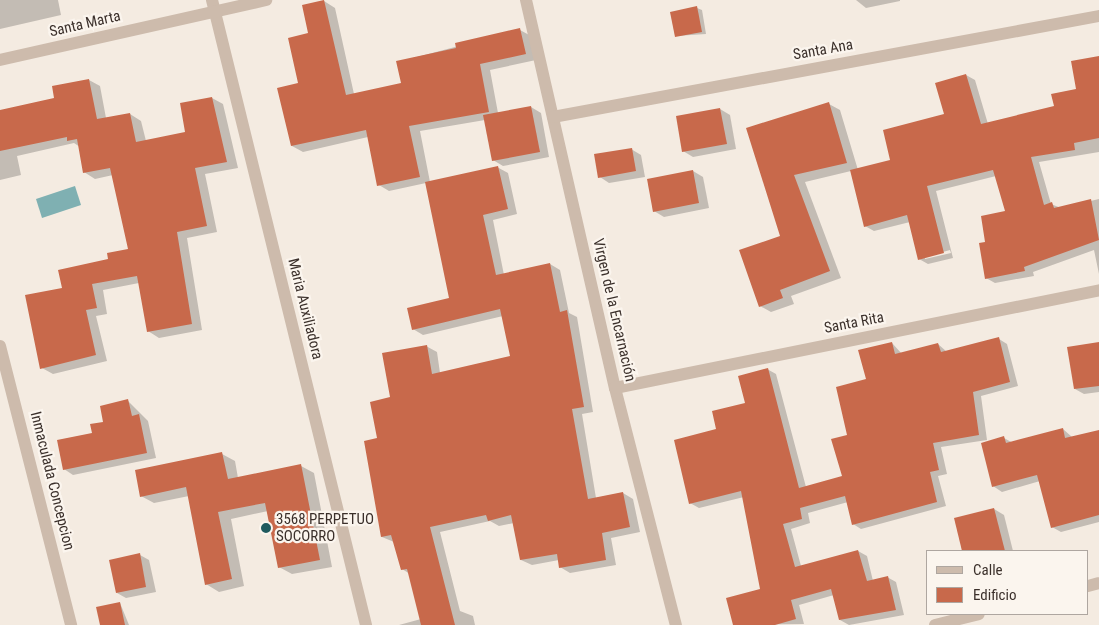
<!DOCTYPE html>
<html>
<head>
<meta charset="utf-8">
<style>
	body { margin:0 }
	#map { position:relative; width:1099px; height:625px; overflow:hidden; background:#f4ebe1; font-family:"Roboto Condensed",sans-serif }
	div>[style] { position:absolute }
	.water>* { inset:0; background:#7fb0b2 }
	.shadow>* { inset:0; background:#0003 }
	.building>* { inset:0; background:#c8694b }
	.minor>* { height:12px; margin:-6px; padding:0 6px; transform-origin:6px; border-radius:6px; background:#cdbbac }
	.dots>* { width:14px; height:14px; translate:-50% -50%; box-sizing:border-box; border:2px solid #fbf5ee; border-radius:50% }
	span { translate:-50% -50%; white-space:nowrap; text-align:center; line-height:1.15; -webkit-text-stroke:4.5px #fbf5ee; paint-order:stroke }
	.street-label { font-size:15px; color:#3b302b }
	.poi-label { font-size:15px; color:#3b302b }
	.left { translate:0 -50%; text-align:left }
	.legend { position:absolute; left:926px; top:550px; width:162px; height:65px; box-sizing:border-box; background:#fbf5ee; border:1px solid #aea6a0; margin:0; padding:6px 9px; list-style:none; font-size:15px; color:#3b302b }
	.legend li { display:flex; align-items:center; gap:10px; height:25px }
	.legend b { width:25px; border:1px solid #aea6a0 }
</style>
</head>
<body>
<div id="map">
	<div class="water">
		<div style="clip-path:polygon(75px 186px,81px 205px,42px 218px,36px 199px)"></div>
	</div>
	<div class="shadow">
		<div style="clip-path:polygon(0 0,58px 0,61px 15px,0 29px)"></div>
		<div style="clip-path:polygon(856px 0,900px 0,900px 1px,866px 8px)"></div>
		<div style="clip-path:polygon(324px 1px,335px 8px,354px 94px,403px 84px,398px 62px,520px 30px,531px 36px,536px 60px,490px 70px,498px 113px,531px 107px,541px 113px,549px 157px,503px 166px,493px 160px,485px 120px,420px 131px,430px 182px,497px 167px,508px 173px,517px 214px,493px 220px,504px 275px,550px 264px,560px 270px,569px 313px,577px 317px,593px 412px,582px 414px,596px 498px,623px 493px,633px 499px,640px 532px,611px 538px,616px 565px,570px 573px,560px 567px,559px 560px,532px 565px,521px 560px,514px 523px,499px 526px,490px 521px,440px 532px,460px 611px,473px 616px,475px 625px,399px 625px,421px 619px,410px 574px,402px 569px,394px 542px,382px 537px,379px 439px,392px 398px,426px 346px,437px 352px,440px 373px,511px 357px,503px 316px,423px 335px,413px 329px,451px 299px,426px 183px,389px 191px,379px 185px,368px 137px,303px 152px,292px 146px,310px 34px)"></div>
		<div style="clip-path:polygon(697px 8px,702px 10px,706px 34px,676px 36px)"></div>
		<div style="clip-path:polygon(evenodd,1099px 57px,1099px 152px,1039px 162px,1051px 204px,1061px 208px,1099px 199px,1099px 274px,1094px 250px,1033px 272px,1034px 276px,995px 283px,986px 278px,1006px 212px,996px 176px,936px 191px,953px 258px,928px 264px,919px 259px,910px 222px,874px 231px,865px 226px,851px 171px,805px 182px,841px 278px,791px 296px,794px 304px,771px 312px,760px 306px,782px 236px,748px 129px,829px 104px,840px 110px,858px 170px,892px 161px,946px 115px,966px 75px,975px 80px,988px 124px,1055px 107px,1077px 90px,1099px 57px,950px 250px,951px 253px,925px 259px,925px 257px,950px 250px)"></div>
		<div style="clip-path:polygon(89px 80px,100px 86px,106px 118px,130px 114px,141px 121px,146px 141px,186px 133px,212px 98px,223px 104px,238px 168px,205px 174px,217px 232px,187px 238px,202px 330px,159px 338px,148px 331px,139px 283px,103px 290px,107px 314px,96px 316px,107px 361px,53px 374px,42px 368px,64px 289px,129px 250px,113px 175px,95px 179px,84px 172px,80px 147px,74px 143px,17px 156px,21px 175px,0 180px,0 111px,56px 99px)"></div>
		<div style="clip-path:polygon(720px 109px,730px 115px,736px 149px,693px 157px,683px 151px)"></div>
		<div style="clip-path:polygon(631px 149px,641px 155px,645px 177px,609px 183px,600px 177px)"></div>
		<div style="clip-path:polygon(693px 171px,703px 177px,709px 208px,664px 217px,654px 211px)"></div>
		<div style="clip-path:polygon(999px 339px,1007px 344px,1018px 386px,981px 396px,987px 440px,941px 447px,947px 474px,938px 476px,946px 506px,861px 529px,853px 524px,848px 502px,808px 513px,810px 523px,791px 529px,801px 566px,858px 551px,867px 556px,873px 581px,887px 577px,896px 582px,904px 615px,849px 625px,840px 620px,834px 595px,799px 605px,804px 624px,734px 625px,761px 590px,744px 497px,699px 508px,690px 503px,718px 430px,747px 404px,767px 369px,776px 374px,806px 487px,844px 477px,849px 436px,867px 380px,892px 343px,902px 354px,938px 344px,947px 352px)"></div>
		<div style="clip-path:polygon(1099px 343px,1099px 392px,1084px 394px,1075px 389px)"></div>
		<div style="clip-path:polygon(128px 401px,148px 421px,156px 458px,73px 475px,64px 469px)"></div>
		<div style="clip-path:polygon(1063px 429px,1072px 437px,1099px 431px,1099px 522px,1061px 532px,1052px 527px,1040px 481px,1002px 492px,993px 486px,1004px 438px,1013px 443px)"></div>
		<div style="clip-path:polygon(222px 454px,235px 461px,238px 478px,301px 466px,314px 473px,332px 567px,292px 574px,279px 567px,268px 511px,231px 519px,244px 586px,219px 592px,206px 584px,189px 496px,154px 503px,141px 496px)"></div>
		<div style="clip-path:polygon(994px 509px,1004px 515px,1013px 551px,963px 551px,955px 519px)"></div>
		<div style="clip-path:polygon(140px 555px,149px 560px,156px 592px,126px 598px,117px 593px)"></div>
		<div style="clip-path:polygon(120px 603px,129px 625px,101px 625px)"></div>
	</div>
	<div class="building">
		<div style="clip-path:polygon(324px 0,346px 95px,401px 83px,396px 61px,456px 48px,455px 43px,520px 28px,526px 54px,480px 64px,489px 112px,409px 126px,420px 177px,377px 186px,366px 130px,291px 146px,277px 88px,298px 83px,288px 38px,308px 33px,302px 5px)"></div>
		<div style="clip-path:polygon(697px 6px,702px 32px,675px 37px,670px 12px)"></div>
		<div style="clip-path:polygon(1099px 56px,1099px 138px,1074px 143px,1075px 150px,1031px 157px,1044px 205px,1052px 202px,1054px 208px,1091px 199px,1099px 240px,1024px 267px,1025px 271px,985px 279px,979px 243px,985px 242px,981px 216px,1005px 211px,993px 170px,927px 186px,944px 253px,918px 260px,907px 215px,864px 227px,850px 170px,890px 160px,883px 130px,944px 114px,935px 83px,966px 74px,981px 124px,1054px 106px,1051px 94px,1076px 89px,1071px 61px)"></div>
		<div style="clip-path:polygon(89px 79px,97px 119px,130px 113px,136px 142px,185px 132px,180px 103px,212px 97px,227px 162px,195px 168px,207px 226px,177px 232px,192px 324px,147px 332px,137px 276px,92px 284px,97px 308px,86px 310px,96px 355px,40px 369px,25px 295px,62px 288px,58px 270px,108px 259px,107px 253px,128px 249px,110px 168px,83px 173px,77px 139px,67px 141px,67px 137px,0 151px,0 110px,54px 98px,52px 86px)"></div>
		<div style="clip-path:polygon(829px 102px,847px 163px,794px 175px,830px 271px,780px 290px,783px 298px,759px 307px,739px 250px,780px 236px,746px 128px)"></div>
		<div style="clip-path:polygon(531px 106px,540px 152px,492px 161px,483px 115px)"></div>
		<div style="clip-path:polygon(720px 108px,727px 144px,682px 152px,676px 116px)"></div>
		<div style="clip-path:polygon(632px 148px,636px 171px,598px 178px,594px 154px)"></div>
		<div style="clip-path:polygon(498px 166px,508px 209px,483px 215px,496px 275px,550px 263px,560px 312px,567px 310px,584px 407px,572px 409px,588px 499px,623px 492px,630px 527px,602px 533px,606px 560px,559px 568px,557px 554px,520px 560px,511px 515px,488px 521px,486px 515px,430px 527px,455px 625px,421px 625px,407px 569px,401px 570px,391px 535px,381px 537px,364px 441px,377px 438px,370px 402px,390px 397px,382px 353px,427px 345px,432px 374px,510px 356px,500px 309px,412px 330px,407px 308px,449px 298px,425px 182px)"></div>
		<div style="clip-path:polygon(693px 170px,699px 203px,653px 212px,647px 179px)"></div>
		<div style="clip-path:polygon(999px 337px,1010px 382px,973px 392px,979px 435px,933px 443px,939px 470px,930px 472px,937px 502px,852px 525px,845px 496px,800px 508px,802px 519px,783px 524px,795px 567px,858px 550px,867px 581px,888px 576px,896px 610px,839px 620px,831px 589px,791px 600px,796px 619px,775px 625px,733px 625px,726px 598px,760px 589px,741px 491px,689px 504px,674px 440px,716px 429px,712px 411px,745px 403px,738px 376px,768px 368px,799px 488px,842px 476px,831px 439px,847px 435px,836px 387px,866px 379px,858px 350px,892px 342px,895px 354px,938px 343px,941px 352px)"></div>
		<div style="clip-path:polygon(1099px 342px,1099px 386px,1074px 389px,1067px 347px)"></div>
		<div style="clip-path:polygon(128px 399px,132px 416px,139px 414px,147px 453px,63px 470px,57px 440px,92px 433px,90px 424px,103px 422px,100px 406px)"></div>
		<div style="clip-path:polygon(1063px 428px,1065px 438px,1099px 430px,1099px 515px,1051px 528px,1037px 475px,992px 487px,981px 443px,1004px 436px,1006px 443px)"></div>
		<div style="clip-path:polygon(222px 452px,228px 479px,301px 464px,320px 560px,278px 568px,265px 503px,218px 512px,232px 579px,205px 585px,186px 487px,140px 497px,135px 470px)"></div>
		<div style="clip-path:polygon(994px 508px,1005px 551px,962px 551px,954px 518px)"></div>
		<div style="clip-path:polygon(140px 553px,146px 587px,116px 593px,109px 560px)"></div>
		<div style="clip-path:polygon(120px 602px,125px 625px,100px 625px,96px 607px)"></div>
	</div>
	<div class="minor">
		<div style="left:212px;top:0;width:644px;rotate:76.16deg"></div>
		<div style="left:526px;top:0;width:398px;rotate:77.1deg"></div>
		<div style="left:615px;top:388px;width:245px;rotate:75.6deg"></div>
		<div style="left:0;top:60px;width:273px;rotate:-12.7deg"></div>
		<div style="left:553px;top:117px;width:555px;rotate:-10.48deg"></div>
		<div style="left:0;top:346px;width:288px;rotate:75.7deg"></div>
		<div style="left:615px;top:388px;width:494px;rotate:-11.4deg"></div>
		<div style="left:1088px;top:586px;width:11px;rotate:-15deg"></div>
		<div style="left:935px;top:625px;width:45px;rotate:-14deg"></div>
	</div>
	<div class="dots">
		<div style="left:266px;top:528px;background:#1f5a5e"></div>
	</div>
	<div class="street-label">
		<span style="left:85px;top:24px;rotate:-13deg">Santa Marta</span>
		<span style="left:823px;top:50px;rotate:-10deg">Santa Ana</span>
		<span style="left:305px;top:309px;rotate:76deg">Maria Auxiliadora</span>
		<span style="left:614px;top:310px;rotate:77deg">Virgen de la Encarnación</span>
		<span style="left:854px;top:323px;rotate:-11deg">Santa Rita</span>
		<span style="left:52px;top:481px;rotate:76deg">Inmaculada Concepcion</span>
	</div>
	<div class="poi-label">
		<span class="left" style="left:276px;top:528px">3568 PERPETUO<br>SOCORRO</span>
	</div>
	<ul class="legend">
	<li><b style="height:6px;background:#cdbbac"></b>Calle</li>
	<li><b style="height:14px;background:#c8694b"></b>Edificio</li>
	</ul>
</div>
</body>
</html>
